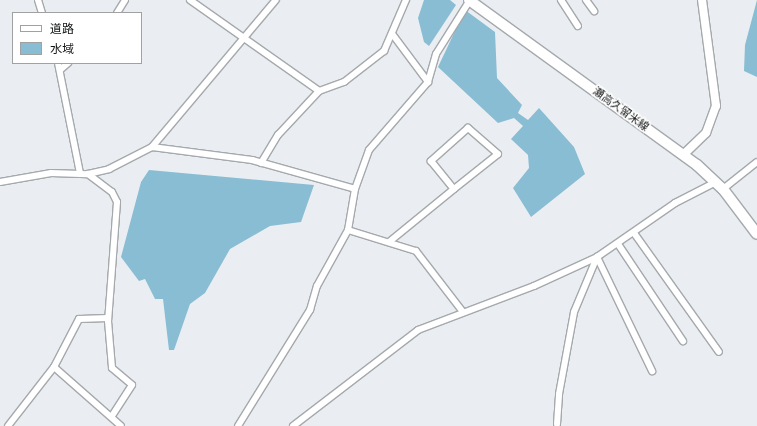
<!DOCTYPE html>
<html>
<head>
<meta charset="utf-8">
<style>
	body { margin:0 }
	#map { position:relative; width:757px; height:426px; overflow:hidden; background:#eaeef2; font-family:"Titillium Web","Noto Sans JP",sans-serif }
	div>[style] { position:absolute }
	.water>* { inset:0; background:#88bdd3 }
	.roads { filter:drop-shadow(1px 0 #a5a9ac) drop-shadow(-1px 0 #a5a9ac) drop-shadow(0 1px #a5a9ac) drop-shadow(0 -1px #a5a9ac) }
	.minor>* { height:6px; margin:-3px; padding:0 3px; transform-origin:3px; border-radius:3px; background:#fff }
	.tertiary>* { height:8px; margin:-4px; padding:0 4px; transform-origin:4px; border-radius:4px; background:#fff }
	.primary>* { height:10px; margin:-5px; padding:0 5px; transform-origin:5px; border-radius:5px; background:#fff }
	span { translate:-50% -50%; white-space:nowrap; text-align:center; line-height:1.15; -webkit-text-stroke:3px #fff; paint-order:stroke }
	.street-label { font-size:11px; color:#121415 }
	.legend { position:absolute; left:12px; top:12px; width:130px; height:52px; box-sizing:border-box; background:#fff; border:1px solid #a0a1a1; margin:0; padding:5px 7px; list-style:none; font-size:12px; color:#121415 }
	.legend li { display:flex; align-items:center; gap:8px; height:20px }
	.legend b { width:20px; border:1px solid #a0a1a1 }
</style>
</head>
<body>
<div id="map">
	<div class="water">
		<div style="clip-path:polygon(424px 0,450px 0,456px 5px,429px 46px,424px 42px,418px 18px)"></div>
		<div style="clip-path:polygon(757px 0,757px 77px,744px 71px,745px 45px)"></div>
		<div style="clip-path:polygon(465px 10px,495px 32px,497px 78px,522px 105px,518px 113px,528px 120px,539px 108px,574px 147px,585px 174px,531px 217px,513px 188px,529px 168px,528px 155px,511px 139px,523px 126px,514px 118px,498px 123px,438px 67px)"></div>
		<div style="clip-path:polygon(149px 170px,314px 185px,301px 222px,270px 226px,230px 249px,205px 293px,190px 304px,174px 350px,169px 350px,163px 299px,155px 299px,145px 279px,139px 281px,121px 257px,141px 182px)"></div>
	</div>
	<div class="roads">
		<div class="minor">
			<div style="left:38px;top:0;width:14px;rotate:73deg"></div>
			<div style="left:190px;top:0;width:158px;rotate:35.2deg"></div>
			<div style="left:561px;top:0;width:31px;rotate:57deg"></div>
			<div style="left:586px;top:0;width:14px;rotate:54deg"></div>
			<div style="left:117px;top:13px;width:15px;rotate:-58deg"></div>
			<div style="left:393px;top:35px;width:59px;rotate:53.3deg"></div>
			<div style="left:58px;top:63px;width:112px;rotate:78.7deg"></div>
			<div style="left:60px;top:70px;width:11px;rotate:-41deg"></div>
			<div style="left:152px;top:147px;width:101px;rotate:7.4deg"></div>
			<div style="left:252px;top:160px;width:107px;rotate:15.7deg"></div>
			<div style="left:261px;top:163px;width:33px;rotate:-59deg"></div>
			<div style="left:278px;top:135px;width:60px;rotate:-47deg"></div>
			<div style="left:319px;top:91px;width:27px;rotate:-20deg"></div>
			<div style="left:344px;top:82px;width:51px;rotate:-37.8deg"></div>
			<div style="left:384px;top:51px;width:56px;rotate:-66.7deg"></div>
			<div style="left:88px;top:174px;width:30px;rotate:37deg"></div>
			<div style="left:112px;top:192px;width:11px;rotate:63deg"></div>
			<div style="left:117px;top:202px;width:119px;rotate:94.3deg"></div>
			<div style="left:108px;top:321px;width:47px;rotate:85.1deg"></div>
			<div style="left:112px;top:368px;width:26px;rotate:40deg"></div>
			<div style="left:132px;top:385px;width:37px;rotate:123deg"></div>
			<div style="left:0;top:182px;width:52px;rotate:-10deg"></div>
			<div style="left:51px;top:173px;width:37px;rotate:2deg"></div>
			<div style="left:88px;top:174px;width:22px;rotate:-13deg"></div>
			<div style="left:109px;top:169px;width:48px;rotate:-27.1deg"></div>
			<div style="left:152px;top:147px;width:192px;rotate:-49.9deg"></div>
			<div style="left:723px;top:189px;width:43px;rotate:-38.5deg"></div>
			<div style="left:348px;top:230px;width:71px;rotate:17.2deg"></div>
			<div style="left:416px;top:251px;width:77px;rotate:52.4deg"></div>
			<div style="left:634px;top:233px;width:146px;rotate:54.5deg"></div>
			<div style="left:389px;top:242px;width:84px;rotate:-39.2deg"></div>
			<div style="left:454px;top:189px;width:56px;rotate:-38.5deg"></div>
			<div style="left:498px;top:154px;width:40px;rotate:-139deg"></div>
			<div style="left:468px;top:128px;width:50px;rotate:138.3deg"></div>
			<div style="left:431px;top:161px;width:36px;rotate:51deg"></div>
			<div style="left:618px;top:244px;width:117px;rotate:56.2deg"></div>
			<div style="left:597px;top:257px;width:127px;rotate:64.2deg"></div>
			<div style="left:108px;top:318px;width:29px;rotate:178deg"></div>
			<div style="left:79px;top:319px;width:54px;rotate:117.5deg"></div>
			<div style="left:54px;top:367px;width:89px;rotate:41.4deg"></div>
			<div style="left:557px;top:424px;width:30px;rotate:-86deg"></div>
			<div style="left:559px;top:394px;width:83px;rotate:-79.6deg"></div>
			<div style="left:574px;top:312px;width:60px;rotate:-67.3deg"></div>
			<div style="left:8px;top:426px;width:75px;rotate:-52.1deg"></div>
			<div style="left:238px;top:426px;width:137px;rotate:-58.2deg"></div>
			<div style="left:310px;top:310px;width:25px;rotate:-74deg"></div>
			<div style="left:317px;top:286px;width:64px;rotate:-61deg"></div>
			<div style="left:348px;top:230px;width:42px;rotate:-80.3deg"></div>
			<div style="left:355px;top:189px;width:41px;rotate:-70.3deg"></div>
			<div style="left:369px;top:150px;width:90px;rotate:-49.1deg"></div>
			<div style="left:428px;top:82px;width:29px;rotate:-74deg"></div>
			<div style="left:436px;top:54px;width:64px;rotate:-57.8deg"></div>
			<div style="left:293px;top:426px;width:158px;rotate:-37.5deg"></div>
			<div style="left:418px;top:330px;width:124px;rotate:-20.8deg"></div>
			<div style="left:534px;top:286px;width:69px;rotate:-24.7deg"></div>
			<div style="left:597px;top:257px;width:95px;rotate:-34.7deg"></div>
			<div style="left:675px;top:203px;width:46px;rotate:-27.1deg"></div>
		</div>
		<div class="tertiary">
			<div style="left:683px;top:155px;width:32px;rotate:-44deg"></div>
			<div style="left:706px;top:133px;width:29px;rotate:-70deg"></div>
			<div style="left:716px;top:106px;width:107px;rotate:-97.5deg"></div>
		</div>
		<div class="primary">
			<div style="left:469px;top:0;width:281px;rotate:35.9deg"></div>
			<div style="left:697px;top:165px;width:35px;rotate:43deg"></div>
			<div style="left:723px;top:189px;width:56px;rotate:52.9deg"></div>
		</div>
	</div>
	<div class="street-label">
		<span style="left:621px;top:109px;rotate:36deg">瀬高久留米線</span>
	</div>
	<ul class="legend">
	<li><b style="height:5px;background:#fff"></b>道路</li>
	<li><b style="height:11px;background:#88bdd3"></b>水域</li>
	</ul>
</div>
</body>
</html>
